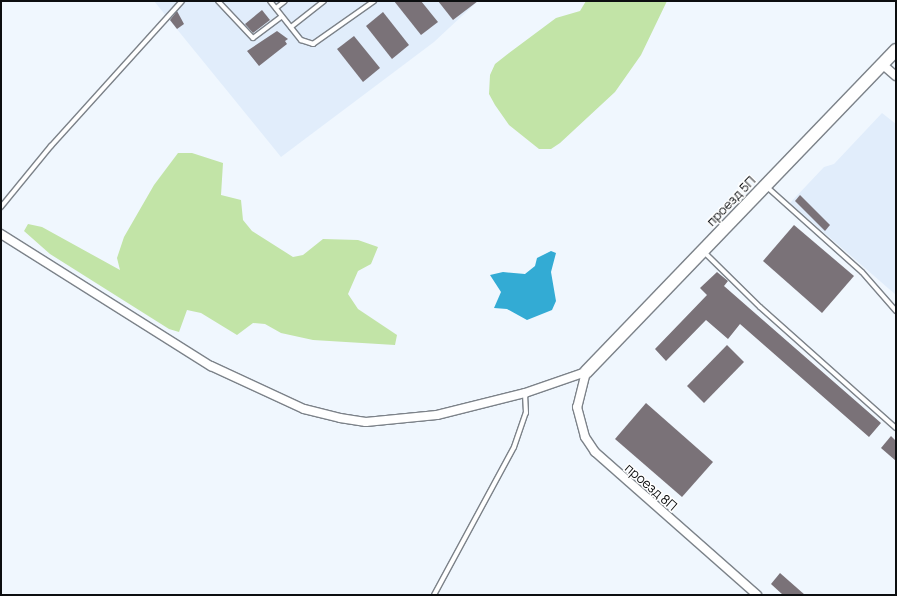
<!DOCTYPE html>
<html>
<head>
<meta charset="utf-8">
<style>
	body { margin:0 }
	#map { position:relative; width:897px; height:596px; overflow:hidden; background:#f0f7fe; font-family:Manrope,sans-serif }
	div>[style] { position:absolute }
	.built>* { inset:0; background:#e1edfb }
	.green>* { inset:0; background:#c2e4a7 }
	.water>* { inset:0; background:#33abd4 }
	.building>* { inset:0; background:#7a7278 }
	.roads { filter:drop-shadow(1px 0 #7c8289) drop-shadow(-1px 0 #7c8289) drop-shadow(0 1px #7c8289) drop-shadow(0 -1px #7c8289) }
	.lane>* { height:4px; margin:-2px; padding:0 2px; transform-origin:2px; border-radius:2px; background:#fff }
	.street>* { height:8px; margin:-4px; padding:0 4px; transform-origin:4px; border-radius:4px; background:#fff }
	.secondary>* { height:12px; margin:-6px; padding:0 6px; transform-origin:6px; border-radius:6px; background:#fff }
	span { translate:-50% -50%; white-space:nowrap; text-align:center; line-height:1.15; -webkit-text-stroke:3px #fff; paint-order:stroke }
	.street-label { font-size:13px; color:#0c0e10 }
	.frame { position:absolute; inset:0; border:2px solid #0c0e10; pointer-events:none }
</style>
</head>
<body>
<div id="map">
	<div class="built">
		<div style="clip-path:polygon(154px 1px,478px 1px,434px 42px,281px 157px)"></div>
		<div style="clip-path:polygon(882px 113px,896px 124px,896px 295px,790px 203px,824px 167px,834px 164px)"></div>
	</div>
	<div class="green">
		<div style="clip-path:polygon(586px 1px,667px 1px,641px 55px,615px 92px,560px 143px,551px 149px,539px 149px,509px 125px,495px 105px,489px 94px,490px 75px,495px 64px,509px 53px,556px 18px,580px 11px)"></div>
		<div style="clip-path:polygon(178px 153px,192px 153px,223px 163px,221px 195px,241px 200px,243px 220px,252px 231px,293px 257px,303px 255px,323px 239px,358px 240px,378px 247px,371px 264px,358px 271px,348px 294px,358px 309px,397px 335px,395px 345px,313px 340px,281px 333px,265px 324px,253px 323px,237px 335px,201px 313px,187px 310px,179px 332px,169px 329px,50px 254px,24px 231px,28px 224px,42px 227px,120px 270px,117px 258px,124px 237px,154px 185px)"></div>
	</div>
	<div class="water">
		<div style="clip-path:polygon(551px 251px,556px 253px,551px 272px,556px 301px,552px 310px,527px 320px,507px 309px,494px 308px,501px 292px,490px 275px,503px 272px,525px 274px,535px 266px,537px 258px)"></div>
	</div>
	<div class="building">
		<div style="clip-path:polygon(394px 1px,421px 1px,438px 22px,421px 35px)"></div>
		<div style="clip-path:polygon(438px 1px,478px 1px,453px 20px)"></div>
		<div style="clip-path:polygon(262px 10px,270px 20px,253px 33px,245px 24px)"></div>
		<div style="clip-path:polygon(177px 11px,184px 24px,177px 29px,170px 20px)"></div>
		<div style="clip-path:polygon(383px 12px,409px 45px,392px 59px,366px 26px)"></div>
		<div style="clip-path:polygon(277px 31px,288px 39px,285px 41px,287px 44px,259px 66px,247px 51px)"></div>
		<div style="clip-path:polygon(354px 36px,380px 68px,363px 82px,337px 49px)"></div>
		<div style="clip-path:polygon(800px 195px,830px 225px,825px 231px,795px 201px)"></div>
		<div style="clip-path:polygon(794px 225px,854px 276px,822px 313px,763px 261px)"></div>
		<div style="clip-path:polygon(717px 272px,728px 281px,724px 286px,881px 423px,869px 437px,740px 324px,728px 339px,706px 320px,666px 361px,655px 349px,707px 295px,700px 288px)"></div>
		<div style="clip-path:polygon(727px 345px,744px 362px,704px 403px,687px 386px)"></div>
		<div style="clip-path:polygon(646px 403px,713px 462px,682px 497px,615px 439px)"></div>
		<div style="clip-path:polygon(891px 436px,896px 441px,896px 461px,881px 448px)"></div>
		<div style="clip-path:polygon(780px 573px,805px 595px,783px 595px,771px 584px)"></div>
	</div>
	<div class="roads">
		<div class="lane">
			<div style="left:218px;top:1px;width:51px;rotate:46.6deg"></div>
			<div style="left:253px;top:38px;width:36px;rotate:-37deg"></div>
			<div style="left:270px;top:1px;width:50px;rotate:51.5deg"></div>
			<div style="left:301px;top:40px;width:13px;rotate:18deg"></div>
			<div style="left:313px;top:44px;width:75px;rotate:-35.2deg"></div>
			<div style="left:276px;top:8px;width:11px;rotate:-38deg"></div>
			<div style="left:291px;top:27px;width:42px;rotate:-38.2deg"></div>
			<div style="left:767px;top:187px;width:127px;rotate:41.8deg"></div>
			<div style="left:862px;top:272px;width:52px;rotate:48.9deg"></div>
			<div style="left:1px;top:207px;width:79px;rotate:-50.7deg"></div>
			<div style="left:51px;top:146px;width:195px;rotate:-47.9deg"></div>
			<div style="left:703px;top:251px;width:80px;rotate:44.5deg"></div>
			<div style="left:760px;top:307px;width:182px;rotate:41.7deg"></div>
			<div style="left:434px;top:595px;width:168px;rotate:-61.6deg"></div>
			<div style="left:514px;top:447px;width:36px;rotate:-71deg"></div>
			<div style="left:526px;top:413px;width:20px;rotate:-93deg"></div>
		</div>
		<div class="street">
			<div style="left:882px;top:64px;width:18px;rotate:41deg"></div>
			<div style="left:1px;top:234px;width:248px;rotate:32.2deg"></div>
			<div style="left:211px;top:366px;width:102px;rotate:24.8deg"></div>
			<div style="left:304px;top:409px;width:37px;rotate:14deg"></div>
			<div style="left:340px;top:418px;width:26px;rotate:9deg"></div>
			<div style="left:366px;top:422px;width:71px;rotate:-5.6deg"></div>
			<div style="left:437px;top:415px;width:91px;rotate:-14deg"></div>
			<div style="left:525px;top:393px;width:65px;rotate:-19deg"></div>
			<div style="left:586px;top:372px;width:36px;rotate:104deg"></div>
			<div style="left:577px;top:407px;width:31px;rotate:75deg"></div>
			<div style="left:585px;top:437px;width:18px;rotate:56deg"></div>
			<div style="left:595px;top:452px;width:216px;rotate:41.4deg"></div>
		</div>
		<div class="secondary">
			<div style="left:586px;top:372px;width:447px;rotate:-46.1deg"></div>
		</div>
	</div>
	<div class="street-label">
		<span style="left:731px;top:201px;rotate:-46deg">проезд 5П</span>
		<span style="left:651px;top:487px;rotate:41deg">проезд 8П</span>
	</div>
	<div class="frame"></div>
</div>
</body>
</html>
